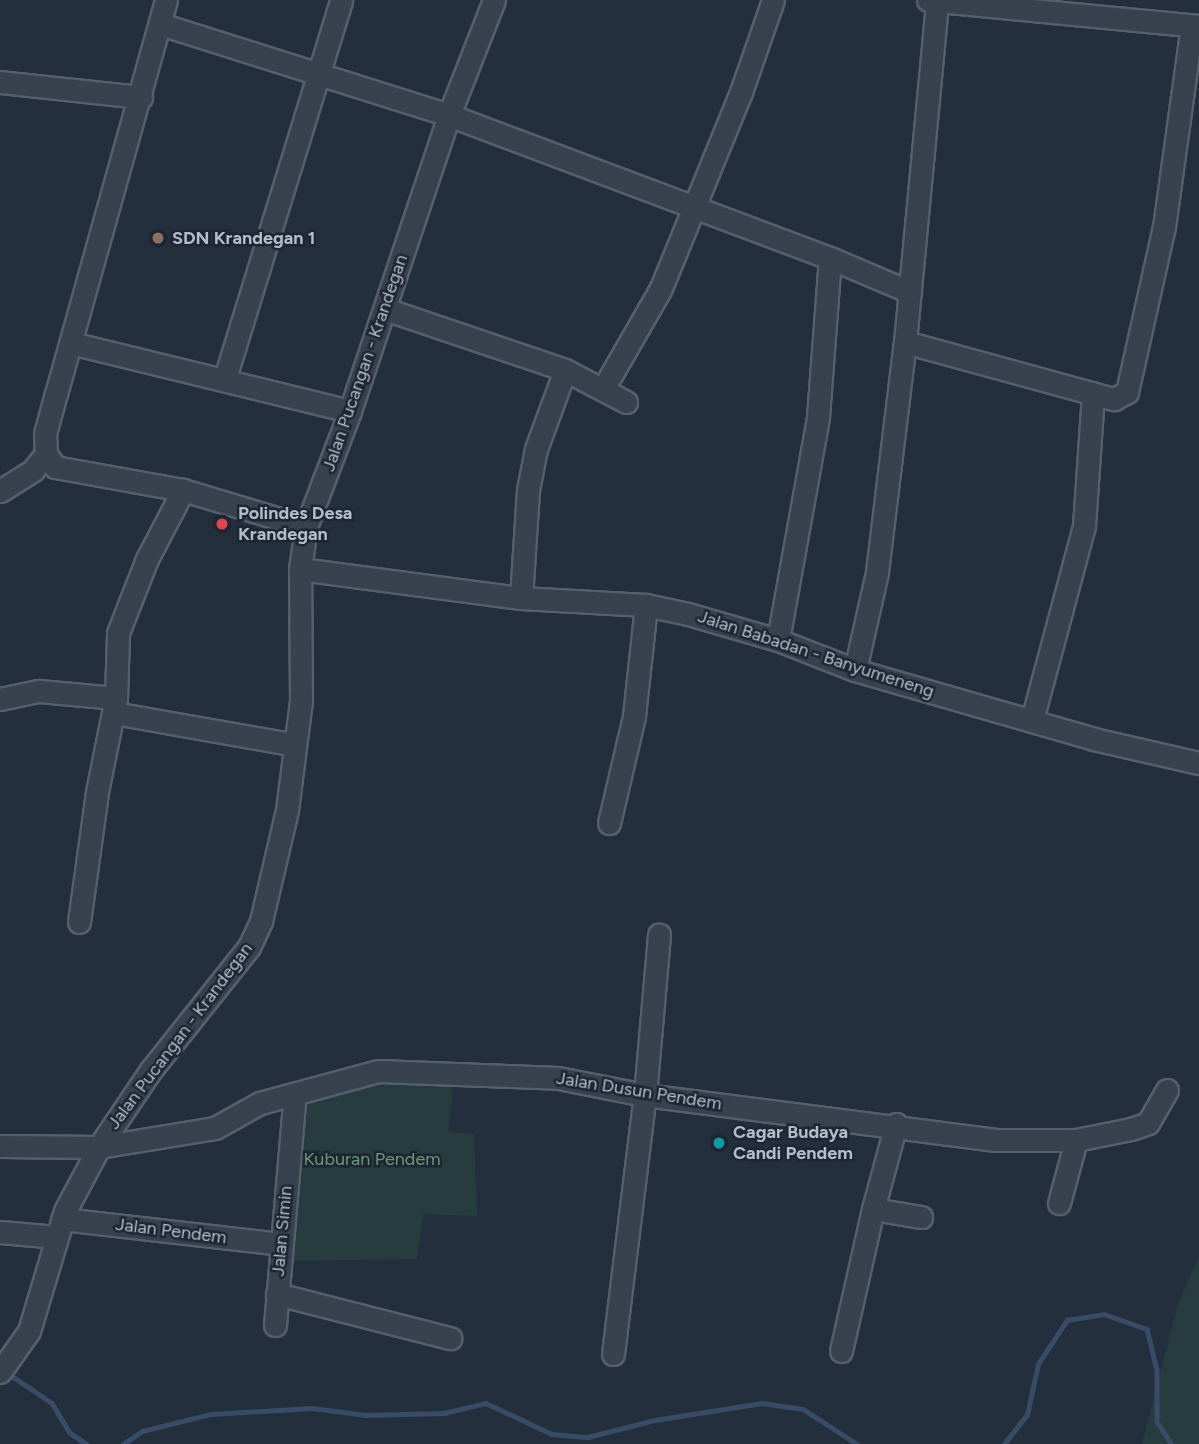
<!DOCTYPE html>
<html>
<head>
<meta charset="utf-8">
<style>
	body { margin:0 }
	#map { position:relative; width:1199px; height:1444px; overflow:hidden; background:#242f3e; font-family:Figtree,sans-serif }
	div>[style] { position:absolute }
	.green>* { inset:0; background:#263c3f }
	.stream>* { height:4.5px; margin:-2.25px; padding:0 2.25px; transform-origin:2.25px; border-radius:2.25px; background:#394c67 }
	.roads { filter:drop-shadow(2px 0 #565f6c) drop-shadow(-2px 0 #565f6c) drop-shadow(0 2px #565f6c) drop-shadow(0 -2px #565f6c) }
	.minor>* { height:21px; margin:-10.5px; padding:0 10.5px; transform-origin:10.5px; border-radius:10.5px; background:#38414e }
	.dots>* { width:19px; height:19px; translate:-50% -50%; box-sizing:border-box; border:4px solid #1d2633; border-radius:50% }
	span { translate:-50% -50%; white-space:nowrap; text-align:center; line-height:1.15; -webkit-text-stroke:5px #1d2633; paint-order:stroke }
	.poi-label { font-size:18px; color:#b4bcc9; font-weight:700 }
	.left { translate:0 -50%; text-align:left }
	.street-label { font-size:18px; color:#b4bcc9 }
	.park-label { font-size:18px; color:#6b9a76 }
</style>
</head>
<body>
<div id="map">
	<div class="green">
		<div style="clip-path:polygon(454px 1078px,448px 1132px,474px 1134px,477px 1216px,423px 1214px,417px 1259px,287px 1261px,300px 1096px,367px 1083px)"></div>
		<div style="clip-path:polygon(1199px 1255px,1199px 1444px,1142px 1444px,1177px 1307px)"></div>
	</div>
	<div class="stream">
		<div style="left:6px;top:1372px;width:55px;rotate:34deg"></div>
		<div style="left:52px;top:1403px;width:35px;rotate:59deg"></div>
		<div style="left:70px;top:1433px;width:20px;rotate:33deg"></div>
		<div style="left:123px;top:1444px;width:23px;rotate:-34deg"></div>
		<div style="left:142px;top:1431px;width:71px;rotate:-13.8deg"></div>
		<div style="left:211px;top:1414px;width:101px;rotate:-3.4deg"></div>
		<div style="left:312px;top:1408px;width:54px;rotate:7.4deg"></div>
		<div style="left:366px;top:1415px;width:78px;rotate:-1.5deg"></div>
		<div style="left:444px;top:1413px;width:43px;rotate:-13.4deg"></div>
		<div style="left:486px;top:1403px;width:73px;rotate:25.2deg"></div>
		<div style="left:552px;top:1434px;width:36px;rotate:5deg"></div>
		<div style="left:588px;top:1437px;width:69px;rotate:-14.2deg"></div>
		<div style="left:655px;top:1420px;width:108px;rotate:-9deg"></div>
		<div style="left:762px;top:1403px;width:41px;rotate:8.3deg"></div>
		<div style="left:803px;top:1409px;width:64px;rotate:32.9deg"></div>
		<div style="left:1004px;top:1444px;width:37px;rotate:-52deg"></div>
		<div style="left:1027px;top:1415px;width:52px;rotate:-77.8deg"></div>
		<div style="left:1038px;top:1364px;width:53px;rotate:-56.6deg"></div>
		<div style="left:1067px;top:1320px;width:37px;rotate:-9deg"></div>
		<div style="left:1104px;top:1314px;width:46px;rotate:19.2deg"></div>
		<div style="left:1147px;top:1329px;width:42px;rotate:76.3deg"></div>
		<div style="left:1157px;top:1370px;width:52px;rotate:90deg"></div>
		<div style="left:1157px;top:1422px;width:27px;rotate:56deg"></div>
	</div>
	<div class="roads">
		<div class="minor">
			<div style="left:166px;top:0;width:408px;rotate:105.6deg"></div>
			<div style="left:56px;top:393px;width:42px;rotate:105deg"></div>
			<div style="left:45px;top:434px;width:20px;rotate:87deg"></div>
			<div style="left:46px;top:454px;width:16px;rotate:55deg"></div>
			<div style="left:55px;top:467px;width:130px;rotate:10.2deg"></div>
			<div style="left:183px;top:490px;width:128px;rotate:16.7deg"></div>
			<div style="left:928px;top:0;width:272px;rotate:5.5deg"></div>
			<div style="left:160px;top:24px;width:303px;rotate:17.5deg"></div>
			<div style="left:449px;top:115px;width:407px;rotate:20.6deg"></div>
			<div style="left:830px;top:258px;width:87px;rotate:23deg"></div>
			<div style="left:0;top:82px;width:142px;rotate:6.1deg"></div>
			<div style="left:385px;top:309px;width:190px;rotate:18.7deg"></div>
			<div style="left:565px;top:370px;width:69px;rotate:27.7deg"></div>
			<div style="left:905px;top:342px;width:217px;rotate:15.3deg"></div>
			<div style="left:1114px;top:399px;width:15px;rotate:-28deg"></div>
			<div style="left:1127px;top:392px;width:169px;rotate:-77.4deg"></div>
			<div style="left:1164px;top:227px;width:203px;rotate:-82.1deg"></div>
			<div style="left:71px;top:343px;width:287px;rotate:13.7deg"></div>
			<div style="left:225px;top:378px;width:395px;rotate:-72.9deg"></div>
			<div style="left:603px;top:389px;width:116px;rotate:-60.1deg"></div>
			<div style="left:661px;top:288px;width:212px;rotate:-67.8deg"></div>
			<div style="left:741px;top:92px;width:97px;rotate:-70.8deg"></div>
			<div style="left:0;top:491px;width:39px;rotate:-32deg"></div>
			<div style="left:33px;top:470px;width:21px;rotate:-51deg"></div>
			<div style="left:300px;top:569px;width:223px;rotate:7.5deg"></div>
			<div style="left:521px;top:598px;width:125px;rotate:3.2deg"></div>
			<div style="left:646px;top:605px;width:43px;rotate:12.1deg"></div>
			<div style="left:688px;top:614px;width:94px;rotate:16.1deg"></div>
			<div style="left:778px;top:640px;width:83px;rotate:21.3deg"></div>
			<div style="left:855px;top:670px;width:249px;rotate:16.1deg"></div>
			<div style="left:1094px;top:739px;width:108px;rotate:12.9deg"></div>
			<div style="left:521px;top:598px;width:108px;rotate:-86.3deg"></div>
			<div style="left:528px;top:490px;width:42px;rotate:-79deg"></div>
			<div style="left:536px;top:449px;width:84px;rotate:-69.8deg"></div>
			<div style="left:778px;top:640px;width:227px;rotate:-79.8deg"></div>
			<div style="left:818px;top:417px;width:159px;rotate:-85.7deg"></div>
			<div style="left:855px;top:670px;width:100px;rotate:-77.3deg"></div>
			<div style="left:877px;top:572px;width:232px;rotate:-83.1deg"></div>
			<div style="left:905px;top:342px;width:341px;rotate:-84.6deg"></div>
			<div style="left:0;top:699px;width:40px;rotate:-12deg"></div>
			<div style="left:39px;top:691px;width:77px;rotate:5.2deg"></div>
			<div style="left:114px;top:713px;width:184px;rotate:10deg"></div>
			<div style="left:1032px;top:720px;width:201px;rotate:-75deg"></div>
			<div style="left:1084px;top:526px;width:133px;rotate:-86.1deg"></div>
			<div style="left:609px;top:823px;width:110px;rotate:-76.8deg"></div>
			<div style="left:634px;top:716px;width:112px;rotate:-83.8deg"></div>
			<div style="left:79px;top:922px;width:131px;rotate:-82.1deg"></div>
			<div style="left:97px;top:792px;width:96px;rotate:-78.6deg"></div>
			<div style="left:116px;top:698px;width:65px;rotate:-88.2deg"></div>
			<div style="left:118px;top:633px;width:79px;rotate:-68.6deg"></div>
			<div style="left:147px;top:559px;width:78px;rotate:-62.4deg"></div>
			<div style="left:896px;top:1124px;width:88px;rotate:105.1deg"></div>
			<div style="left:873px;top:1209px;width:49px;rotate:9.5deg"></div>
			<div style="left:0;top:1146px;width:99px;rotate:0.6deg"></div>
			<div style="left:99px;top:1147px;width:118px;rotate:-9.3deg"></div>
			<div style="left:215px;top:1128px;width:51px;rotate:-29.1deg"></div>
			<div style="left:260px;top:1103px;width:123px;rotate:-15.1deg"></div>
			<div style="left:379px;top:1071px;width:179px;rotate:2.2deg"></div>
			<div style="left:558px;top:1078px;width:89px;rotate:11.1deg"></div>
			<div style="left:645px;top:1095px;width:352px;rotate:7.3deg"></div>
			<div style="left:994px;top:1140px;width:82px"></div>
			<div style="left:1076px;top:1140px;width:56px;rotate:-11.3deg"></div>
			<div style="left:1131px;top:1129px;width:18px;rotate:-19deg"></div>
			<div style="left:1148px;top:1123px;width:38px;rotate:-60deg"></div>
			<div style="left:1059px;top:1203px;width:65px;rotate:-74.9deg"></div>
			<div style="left:62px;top:1219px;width:220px;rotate:6.5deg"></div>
			<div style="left:0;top:1232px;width:57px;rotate:5deg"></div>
			<div style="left:277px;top:1294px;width:179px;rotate:14.3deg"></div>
			<div style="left:275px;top:1325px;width:232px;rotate:-85.1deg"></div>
			<div style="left:841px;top:1351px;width:146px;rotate:-77.3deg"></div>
			<div style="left:613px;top:1354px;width:261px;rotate:-83deg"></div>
			<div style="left:645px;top:1095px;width:161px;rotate:-85deg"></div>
			<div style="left:0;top:1372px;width:50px;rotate:-54.7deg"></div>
			<div style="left:29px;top:1331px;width:125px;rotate:-73.3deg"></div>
			<div style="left:65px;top:1211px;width:72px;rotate:-62deg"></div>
			<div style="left:99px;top:1147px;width:93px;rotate:-56deg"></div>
			<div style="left:151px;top:1070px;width:157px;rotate:-51.5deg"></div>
			<div style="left:249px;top:947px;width:29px;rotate:-65deg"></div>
			<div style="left:261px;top:921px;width:114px;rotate:-76.8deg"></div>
			<div style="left:287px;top:810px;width:110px;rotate:-82.7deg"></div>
			<div style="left:301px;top:701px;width:132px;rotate:-90.4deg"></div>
			<div style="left:300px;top:569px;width:42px;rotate:-81.9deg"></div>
			<div style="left:306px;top:527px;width:124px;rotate:-69.2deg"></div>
			<div style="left:350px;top:411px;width:312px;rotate:-71.5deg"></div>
			<div style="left:449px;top:115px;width:123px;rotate:-68.6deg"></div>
		</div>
	</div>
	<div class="dots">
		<div style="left:158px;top:238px;background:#8d6e63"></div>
		<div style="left:222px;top:524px;background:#e0444e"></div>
		<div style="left:719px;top:1143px;background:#0f9aa8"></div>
	</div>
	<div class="poi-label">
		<span class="left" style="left:172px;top:238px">SDN Krandegan 1</span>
		<span class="left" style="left:238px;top:524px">Polindes Desa<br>Krandegan</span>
		<span class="left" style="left:733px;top:1143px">Cagar Budaya<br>Candi Pendem</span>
	</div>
	<div class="street-label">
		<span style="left:365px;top:363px;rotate:-71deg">Jalan Pucangan - Krandegan</span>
		<span style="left:816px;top:654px;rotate:18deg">Jalan Babadan - Banyumeneng</span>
		<span style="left:180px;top:1036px;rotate:-53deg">Jalan Pucangan - Krandegan</span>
		<span style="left:639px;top:1091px;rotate:9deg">Jalan Dusun Pendem</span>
		<span style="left:171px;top:1231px;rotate:7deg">Jalan Pendem</span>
		<span style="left:282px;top:1231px;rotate:-85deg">Jalan Simin</span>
	</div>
	<div class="park-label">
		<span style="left:372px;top:1159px">Kuburan Pendem</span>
	</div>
</div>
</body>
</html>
